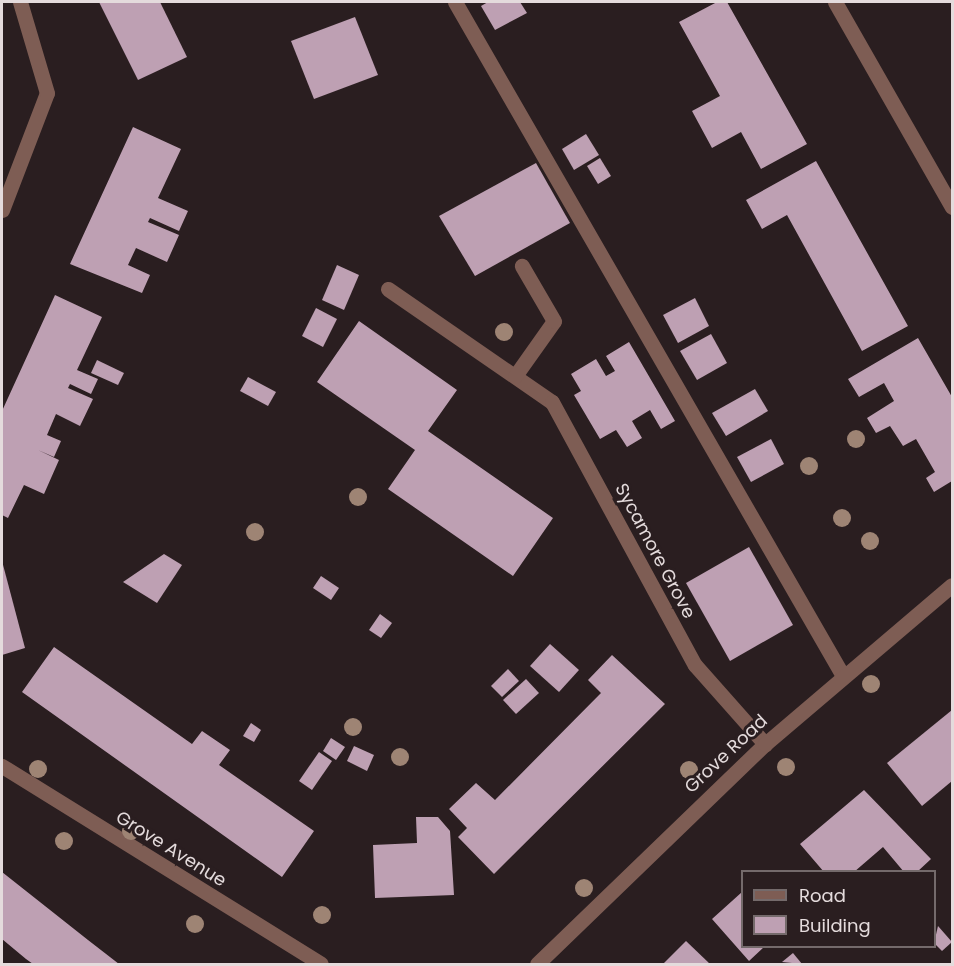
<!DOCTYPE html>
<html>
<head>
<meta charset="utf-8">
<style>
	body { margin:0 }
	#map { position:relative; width:954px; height:966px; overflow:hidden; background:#2a1e20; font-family:Poppins,sans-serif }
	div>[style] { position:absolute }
	.building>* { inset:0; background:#bea0b3 }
	.service>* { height:15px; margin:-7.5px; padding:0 7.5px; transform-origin:7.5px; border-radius:7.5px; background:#7e5d54 }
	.minor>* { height:15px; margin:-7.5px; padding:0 7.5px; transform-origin:7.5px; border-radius:7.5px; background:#7e5d54 }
	.trees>* { width:18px; height:18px; margin:-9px; border-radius:50%; background:#9e8474 }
	span { translate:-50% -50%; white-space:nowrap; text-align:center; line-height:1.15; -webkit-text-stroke:6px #2a1e20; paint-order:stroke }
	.street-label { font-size:18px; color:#e4dbdc }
	.frame { position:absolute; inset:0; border:3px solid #e4dbdc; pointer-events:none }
	.legend { position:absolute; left:741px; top:870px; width:195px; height:78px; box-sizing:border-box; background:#2a1e20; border:2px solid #746a6b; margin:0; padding:8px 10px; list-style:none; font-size:18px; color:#e4dbdc }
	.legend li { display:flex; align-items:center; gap:12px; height:30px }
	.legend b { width:30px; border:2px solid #746a6b }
</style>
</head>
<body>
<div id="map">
	<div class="building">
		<div style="clip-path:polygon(99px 2px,160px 2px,187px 57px,138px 80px)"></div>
		<div style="clip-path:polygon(488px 2px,520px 2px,527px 13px,495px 30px,481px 6px)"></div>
		<div style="clip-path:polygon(717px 2px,727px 2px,807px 144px,761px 169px,741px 132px,712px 148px,692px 111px,720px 96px,679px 22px)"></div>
		<div style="clip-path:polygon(355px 17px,378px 75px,314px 99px,291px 41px)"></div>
		<div style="clip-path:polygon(133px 127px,181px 149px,158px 198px,188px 211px,179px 231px,150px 218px,148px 222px,179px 235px,167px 262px,136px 248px,128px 265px,150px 275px,142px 293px,70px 264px)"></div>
		<div style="clip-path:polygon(586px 134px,599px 155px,574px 170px,562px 149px)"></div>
		<div style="clip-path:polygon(600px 158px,611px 176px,598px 184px,587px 166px)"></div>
		<div style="clip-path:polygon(816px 161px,908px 326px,862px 351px,787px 215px,762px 229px,746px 200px)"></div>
		<div style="clip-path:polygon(536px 163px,570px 223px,475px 276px,439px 216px)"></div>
		<div style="clip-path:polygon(337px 265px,359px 275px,344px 310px,322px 300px)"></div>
		<div style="clip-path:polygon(55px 295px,102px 317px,77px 370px,98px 379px,91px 394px,70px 384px,68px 388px,93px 399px,80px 426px,56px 414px,47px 435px,61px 441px,54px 457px,38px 450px,59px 460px,44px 494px,24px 485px,8px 518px,2px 515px,2px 411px)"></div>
		<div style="clip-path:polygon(695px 298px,709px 326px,678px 343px,663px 315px)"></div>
		<div style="clip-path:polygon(316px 308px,337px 319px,323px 347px,302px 336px)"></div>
		<div style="clip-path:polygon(359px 321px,457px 390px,428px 431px,553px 518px,513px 576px,388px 489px,415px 450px,317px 382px)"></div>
		<div style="clip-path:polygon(711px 334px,727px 363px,697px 380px,680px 351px)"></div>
		<div style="clip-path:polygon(918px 338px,952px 397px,952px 481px,934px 492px,926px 478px,935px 472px,916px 439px,903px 446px,890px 426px,876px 433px,867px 418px,894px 401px,884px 383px,859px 397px,848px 379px)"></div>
		<div style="clip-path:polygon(629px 342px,675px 421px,661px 429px,650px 410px,632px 421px,642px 438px,627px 447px,616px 430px,600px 439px,574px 395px,581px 391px,571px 374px,596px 359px,606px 376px,615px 371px,606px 356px)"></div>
		<div style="clip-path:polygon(97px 360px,124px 373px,118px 385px,91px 373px)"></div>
		<div style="clip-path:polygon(248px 377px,276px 392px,268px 406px,240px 391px)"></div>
		<div style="clip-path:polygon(755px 389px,768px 411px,726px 436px,712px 413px)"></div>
		<div style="clip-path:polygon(771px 439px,784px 464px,751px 482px,737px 457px)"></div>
		<div style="clip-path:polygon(749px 547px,793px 625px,730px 661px,686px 583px)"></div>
		<div style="clip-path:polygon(164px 554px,182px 565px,157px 603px,123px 582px)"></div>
		<div style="clip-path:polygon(2px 561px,25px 648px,2px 655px)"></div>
		<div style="clip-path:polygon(321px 576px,339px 588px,331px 600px,313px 588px)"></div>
		<div style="clip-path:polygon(380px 614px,392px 623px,381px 638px,369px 630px)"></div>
		<div style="clip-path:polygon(550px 644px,579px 670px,559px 692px,530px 666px)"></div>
		<div style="clip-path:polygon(54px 647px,192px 744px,202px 731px,230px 750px,219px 765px,314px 831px,282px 877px,22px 692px)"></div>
		<div style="clip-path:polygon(612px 655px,665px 704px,494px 874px,458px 837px,467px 828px,449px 809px,476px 783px,495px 800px,601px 693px,588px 680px)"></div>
		<div style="clip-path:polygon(508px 669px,519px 681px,502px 697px,491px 686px)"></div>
		<div style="clip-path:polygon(526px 679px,539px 693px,516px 714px,503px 700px)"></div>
		<div style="clip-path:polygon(952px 710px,952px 781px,922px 806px,887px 763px)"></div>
		<div style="clip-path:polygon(251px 723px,261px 730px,254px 742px,243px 736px)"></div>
		<div style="clip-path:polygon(331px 738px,345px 747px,336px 760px,323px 751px)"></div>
		<div style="clip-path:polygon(354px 746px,374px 755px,367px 771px,347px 761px)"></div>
		<div style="clip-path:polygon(319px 752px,332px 761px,312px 790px,299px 781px)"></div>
		<div style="clip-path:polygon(864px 790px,931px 859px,917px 872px,904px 872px,883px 847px,854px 872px,824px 872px,800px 844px)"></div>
		<div style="clip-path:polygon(416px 817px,438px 817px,450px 831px,454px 895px,375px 898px,373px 845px,417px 843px)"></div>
		<div style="clip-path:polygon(2px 872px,88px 940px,119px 964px,33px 964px,26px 959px,2px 939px)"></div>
		<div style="clip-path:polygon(742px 892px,742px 946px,765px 946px,749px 961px,712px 919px)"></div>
		<div style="clip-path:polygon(938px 926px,952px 942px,942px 951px,934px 943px)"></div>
		<div style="clip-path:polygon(686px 941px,710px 964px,663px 964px)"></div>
		<div style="clip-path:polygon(793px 953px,802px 964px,782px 962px)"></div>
	</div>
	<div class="service">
		<div style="left:455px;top:2px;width:778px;rotate:60.07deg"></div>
	</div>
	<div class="minor">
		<div style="left:835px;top:2px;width:236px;rotate:60.3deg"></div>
		<div style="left:2px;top:210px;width:125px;rotate:-69deg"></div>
		<div style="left:47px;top:93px;width:95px;rotate:-106.5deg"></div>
		<div style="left:388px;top:289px;width:199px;rotate:34.6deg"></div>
		<div style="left:552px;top:402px;width:299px;rotate:61.5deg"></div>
		<div style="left:695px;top:665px;width:106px;rotate:48.5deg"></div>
		<div style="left:515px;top:376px;width:67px;rotate:-54.7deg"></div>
		<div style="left:554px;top:321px;width:64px;rotate:-120.2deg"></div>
		<div style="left:2px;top:766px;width:375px;rotate:31.8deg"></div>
		<div style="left:537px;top:964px;width:317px;rotate:-44deg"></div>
		<div style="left:765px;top:744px;width:245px;rotate:-40.4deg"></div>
	</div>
	<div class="trees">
		<div style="left:504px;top:332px"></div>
		<div style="left:856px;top:439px"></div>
		<div style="left:809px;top:466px"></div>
		<div style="left:358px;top:497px"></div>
		<div style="left:842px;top:518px"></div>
		<div style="left:255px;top:532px"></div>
		<div style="left:870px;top:541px"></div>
		<div style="left:871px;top:684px"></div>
		<div style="left:353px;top:727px"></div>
		<div style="left:400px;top:757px"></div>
		<div style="left:786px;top:767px"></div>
		<div style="left:38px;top:769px"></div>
		<div style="left:689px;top:770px"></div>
		<div style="left:131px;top:831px"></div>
		<div style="left:64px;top:841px"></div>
		<div style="left:584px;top:888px"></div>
		<div style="left:322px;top:915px"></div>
		<div style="left:195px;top:924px"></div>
	</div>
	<div class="street-label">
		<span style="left:655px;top:551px;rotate:62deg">Sycamore Grove</span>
		<span style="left:726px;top:754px;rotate:-43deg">Grove Road</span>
		<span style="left:171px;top:849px;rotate:32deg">Grove Avenue</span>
	</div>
	<div class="frame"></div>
	<ul class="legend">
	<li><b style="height:8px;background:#7e5d54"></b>Road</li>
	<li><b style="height:16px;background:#bea0b3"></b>Building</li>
	</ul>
</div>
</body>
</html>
